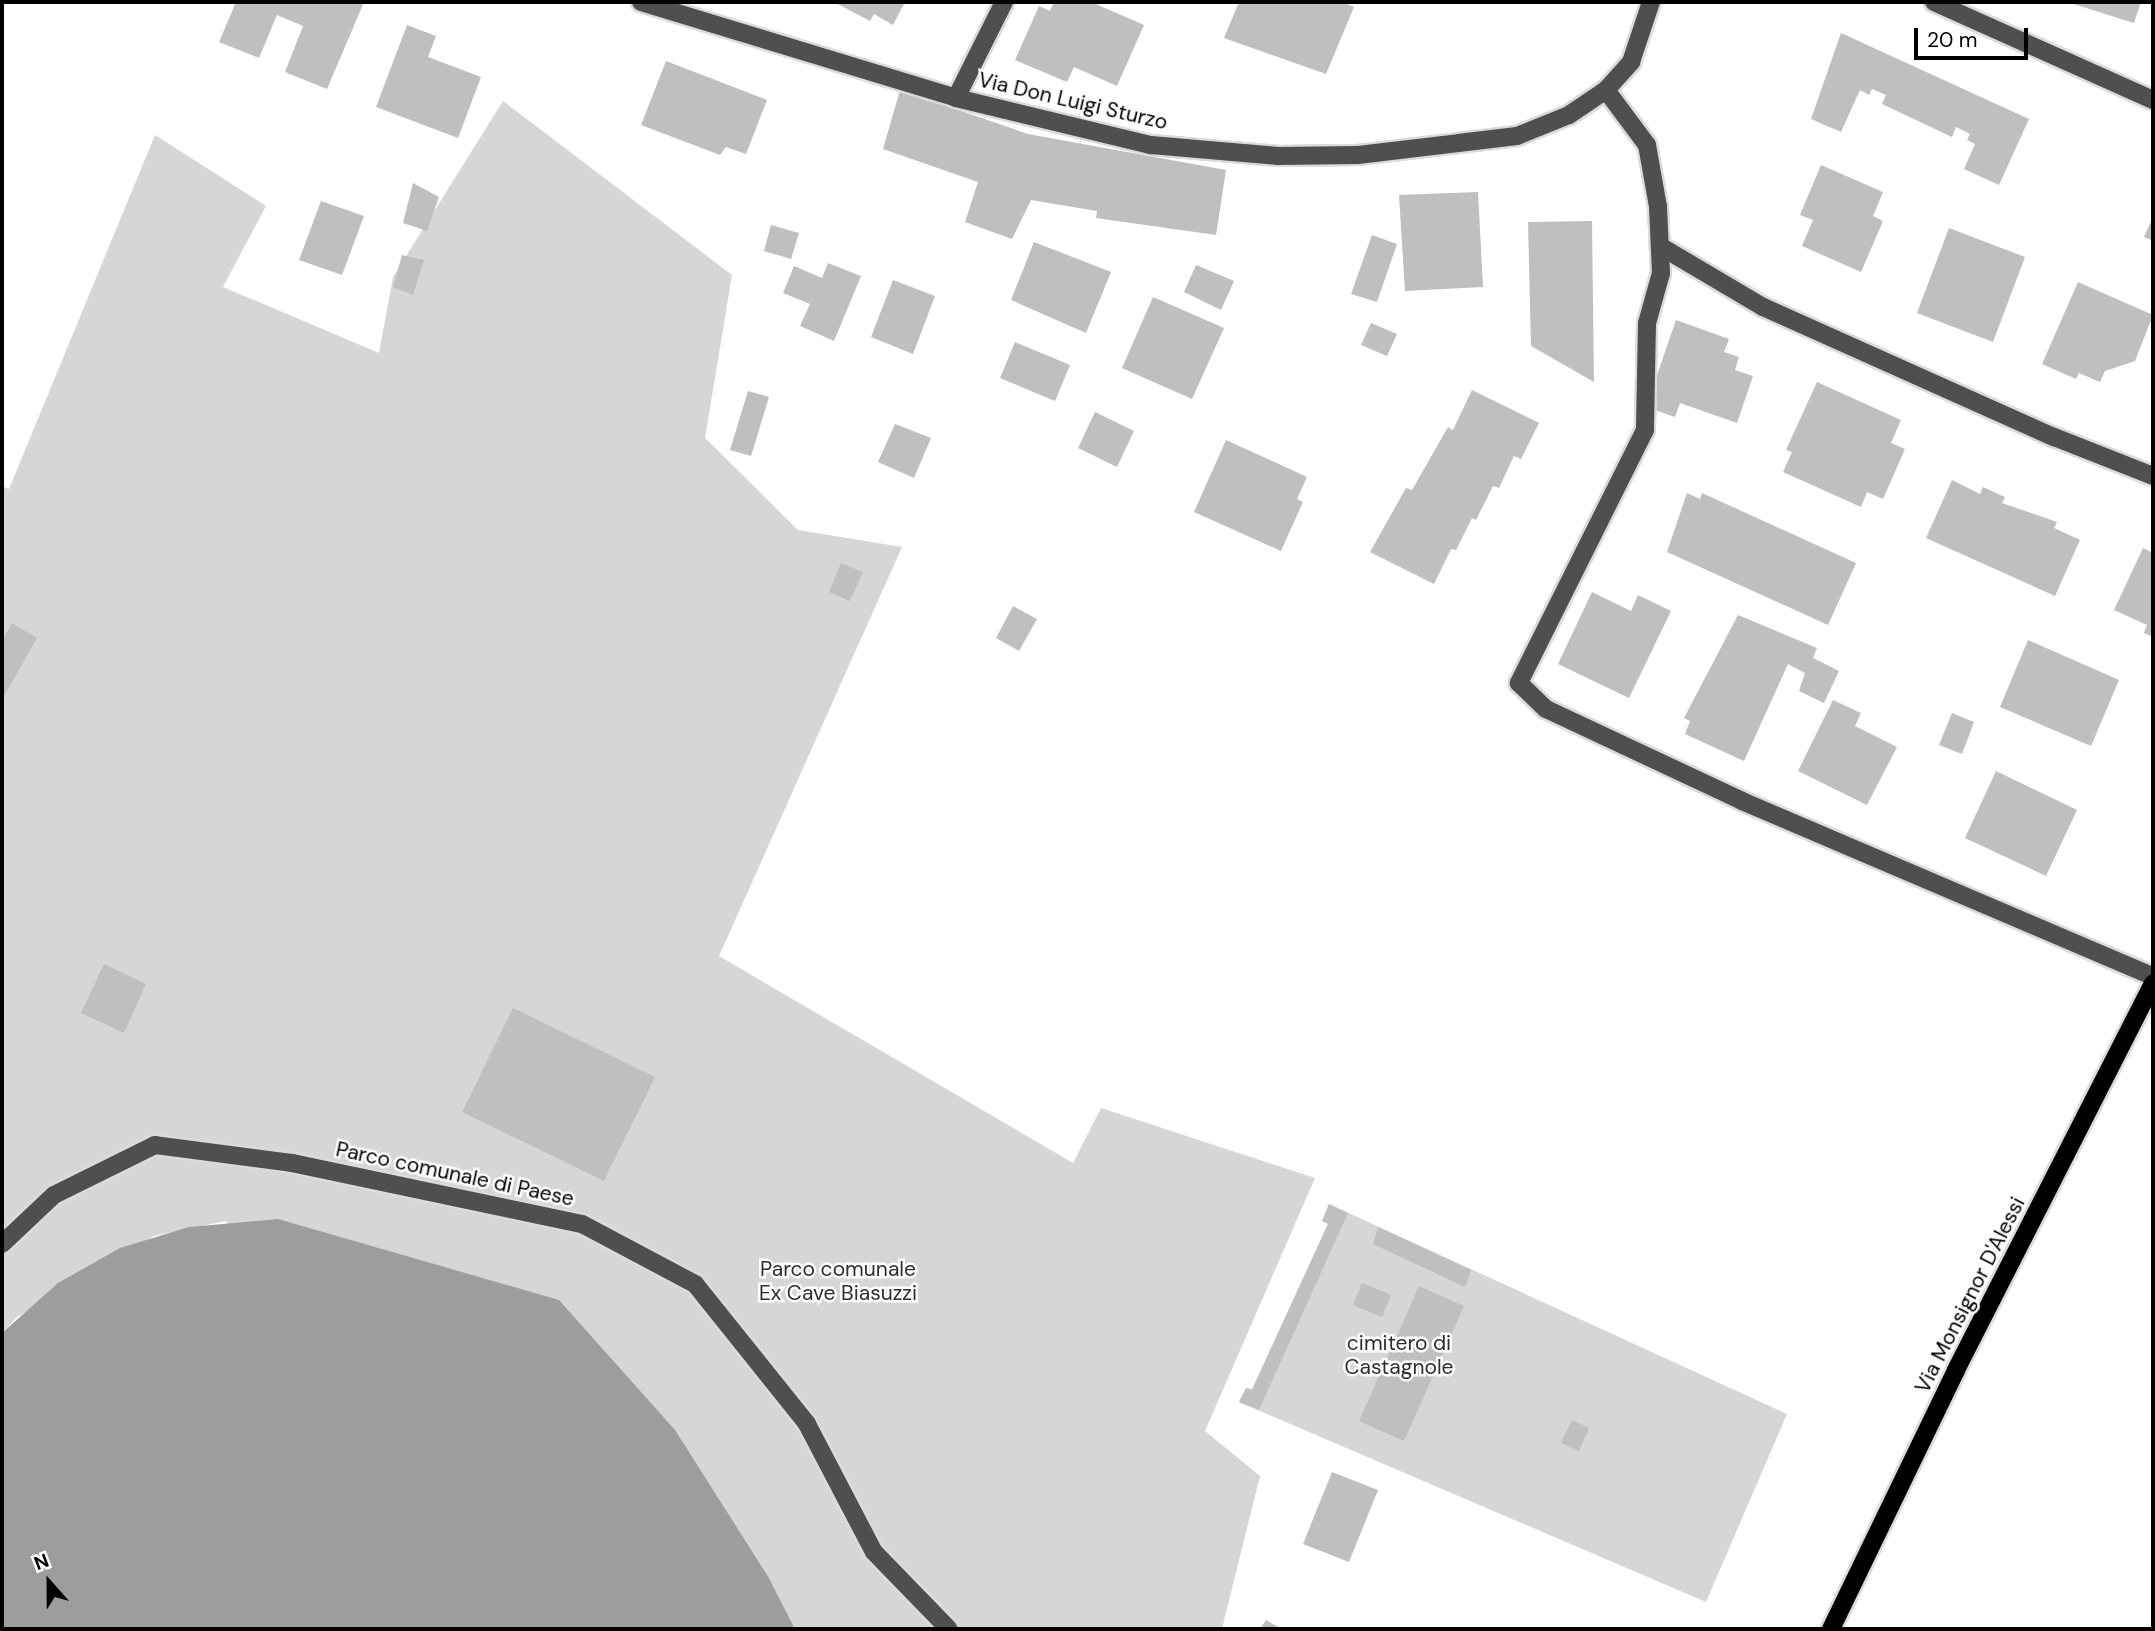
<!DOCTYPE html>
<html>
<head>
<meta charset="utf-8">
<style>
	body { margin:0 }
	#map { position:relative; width:2155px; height:1631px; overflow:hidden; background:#fff; font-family:"DM Sans",sans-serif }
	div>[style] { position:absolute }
	.green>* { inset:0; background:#d6d6d6 }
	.water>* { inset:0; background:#9d9d9d }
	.building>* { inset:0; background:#bfbfbf }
	.roads { filter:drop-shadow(2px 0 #dbdbdb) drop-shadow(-2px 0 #dbdbdb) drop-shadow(0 2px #dbdbdb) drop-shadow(0 -2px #dbdbdb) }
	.minor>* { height:18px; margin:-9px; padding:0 9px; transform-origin:9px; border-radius:9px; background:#4f4f4f }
	.major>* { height:18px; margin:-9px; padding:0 9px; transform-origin:9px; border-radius:9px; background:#000 }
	span { translate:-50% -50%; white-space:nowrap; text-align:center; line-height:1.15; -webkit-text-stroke:5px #fff; paint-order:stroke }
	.street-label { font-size:21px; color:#000 }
	.park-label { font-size:21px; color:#2d2d2d }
	.frame { position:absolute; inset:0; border:4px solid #000; pointer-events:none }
	.north { position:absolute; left:14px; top:1547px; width:70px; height:70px; -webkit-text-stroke:5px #fff; paint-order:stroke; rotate:339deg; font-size:19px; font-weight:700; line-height:28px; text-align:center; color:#000 }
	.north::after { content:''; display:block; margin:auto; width:24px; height:32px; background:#000; clip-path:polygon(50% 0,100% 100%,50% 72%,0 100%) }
	.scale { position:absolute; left:1914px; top:28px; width:114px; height:32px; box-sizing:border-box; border:4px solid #000; border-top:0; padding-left:9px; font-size:21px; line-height:24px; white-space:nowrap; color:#000; -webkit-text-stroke:5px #fff; paint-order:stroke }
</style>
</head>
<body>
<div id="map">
	<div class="green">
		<div style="clip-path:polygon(503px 101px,732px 275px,705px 438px,798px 530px,902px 547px,719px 956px,1073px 1163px,1101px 1108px,1315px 1178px,1205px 1431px,1260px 1476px,1222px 1629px,795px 1629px,769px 1578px,225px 1221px,154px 1236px,17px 1317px,2px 1333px,2px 486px,9px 489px,155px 135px,266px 206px,223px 287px,379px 353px,393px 277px)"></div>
		<div style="clip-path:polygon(1329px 1204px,1787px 1414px,1706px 1602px,1239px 1402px,1246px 1388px,1252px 1389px,1328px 1224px,1322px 1221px)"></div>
	</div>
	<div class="water">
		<div style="clip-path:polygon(278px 1219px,559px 1300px,675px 1430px,769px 1578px,795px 1629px,2px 1629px,2px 1333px,58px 1283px,120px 1248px,189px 1227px)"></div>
	</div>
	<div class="building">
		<div style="clip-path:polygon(236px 2px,364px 2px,327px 89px,285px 72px,303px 26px,277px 15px,259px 58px,219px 42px)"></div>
		<div style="clip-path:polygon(834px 2px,905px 2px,893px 25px,874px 14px,870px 21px)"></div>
		<div style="clip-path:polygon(1054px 2px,1091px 2px,1144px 25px,1117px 86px,1074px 67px,1067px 82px,1015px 60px,1039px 6px,1050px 11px)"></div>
		<div style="clip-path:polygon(1239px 2px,1342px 2px,1354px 7px,1326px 74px,1224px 38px)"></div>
		<div style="clip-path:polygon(2067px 2px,2141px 2px,2134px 23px)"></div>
		<div style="clip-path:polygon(407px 25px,436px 36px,428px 57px,481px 77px,458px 138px,376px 107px)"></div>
		<div style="clip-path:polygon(1841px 33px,2029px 119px,1999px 185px,1964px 169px,1975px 144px,1967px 140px,1970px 134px,1956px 127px,1952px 137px,1882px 104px,1886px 95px,1872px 89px,1869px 95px,1860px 90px,1841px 132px,1811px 119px)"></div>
		<div style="clip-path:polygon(666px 61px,767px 100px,746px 154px,726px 147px,720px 155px,641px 125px)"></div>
		<div style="clip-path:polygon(900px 90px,1028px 134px,1226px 170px,1216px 235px,1096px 218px,1097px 211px,1031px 200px,1012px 239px,965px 222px,978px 182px,883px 149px)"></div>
		<div style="clip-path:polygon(1821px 165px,1883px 192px,1873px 216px,1883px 221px,1861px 272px,1802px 246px,1813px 220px,1800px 215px)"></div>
		<div style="clip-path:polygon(413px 183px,439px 197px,427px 231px,403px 223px)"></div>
		<div style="clip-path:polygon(1478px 192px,1483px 287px,1405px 291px,1399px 195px)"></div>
		<div style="clip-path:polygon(321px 201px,364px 216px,342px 275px,299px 260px)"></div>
		<div style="clip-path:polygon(2153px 217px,2153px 241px,2144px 237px)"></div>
		<div style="clip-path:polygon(1592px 221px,1594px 382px,1531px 346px,1528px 222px)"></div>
		<div style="clip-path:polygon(771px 225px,799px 233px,791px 259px,764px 251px)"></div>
		<div style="clip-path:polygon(1949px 228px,2025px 257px,1993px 342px,1917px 313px)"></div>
		<div style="clip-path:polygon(1372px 235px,1397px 244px,1377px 302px,1351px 294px)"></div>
		<div style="clip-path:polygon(1034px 242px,1111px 272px,1086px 333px,1011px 300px)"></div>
		<div style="clip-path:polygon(402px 255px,424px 260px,413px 295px,393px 287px)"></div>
		<div style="clip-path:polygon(828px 263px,861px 276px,834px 341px,800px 326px,810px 304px,783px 293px,794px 266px,822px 278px)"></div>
		<div style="clip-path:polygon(1196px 265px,1234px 281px,1221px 310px,1184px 292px)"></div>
		<div style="clip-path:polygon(893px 280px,935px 296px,913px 354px,871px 337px)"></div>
		<div style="clip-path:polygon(2078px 282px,2153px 315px,2135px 361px,2105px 371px,2100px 382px,2079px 373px,2076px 379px,2042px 364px)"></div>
		<div style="clip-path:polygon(1153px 297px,1224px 328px,1192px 399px,1122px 368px)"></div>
		<div style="clip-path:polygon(1676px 320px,1729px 339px,1724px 352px,1739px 357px,1735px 370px,1753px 376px,1737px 423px,1680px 403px,1675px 417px,1646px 407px)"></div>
		<div style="clip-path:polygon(1371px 323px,1397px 334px,1387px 356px,1361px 345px)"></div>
		<div style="clip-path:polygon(1015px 342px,1070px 365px,1055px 401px,1000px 378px)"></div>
		<div style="clip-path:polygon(1817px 382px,1901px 420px,1891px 443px,1905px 449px,1883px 499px,1867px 492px,1861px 507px,1783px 472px,1792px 452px,1786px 450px)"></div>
		<div style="clip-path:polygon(1472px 390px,1539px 423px,1521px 459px,1514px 456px,1499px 488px,1493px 486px,1476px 520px,1472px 518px,1456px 550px,1451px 549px,1434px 584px,1370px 552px,1406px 488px,1412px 490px,1448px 427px,1453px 430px)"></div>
		<div style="clip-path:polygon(748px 391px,769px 397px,751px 456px,730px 450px)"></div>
		<div style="clip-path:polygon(1095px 412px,1134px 431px,1117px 467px,1078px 448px)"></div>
		<div style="clip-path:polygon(895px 424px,931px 438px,914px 478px,878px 462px)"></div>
		<div style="clip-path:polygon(1226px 440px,1307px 477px,1297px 499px,1303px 502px,1281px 551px,1194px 512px)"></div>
		<div style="clip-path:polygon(1952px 480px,1980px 494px,1983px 487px,2005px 497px,2002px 503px,2057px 522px,2054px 528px,2080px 540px,2055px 596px,1926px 538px)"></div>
		<div style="clip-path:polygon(1687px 493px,1700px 499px,1702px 493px,1856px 563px,1828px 625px,1667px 552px)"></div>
		<div style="clip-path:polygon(2143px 548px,2153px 553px,2153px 637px,2144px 633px,2147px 625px,2114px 610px)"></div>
		<div style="clip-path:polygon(841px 563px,863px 572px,850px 601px,829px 592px)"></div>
		<div style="clip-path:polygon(1592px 592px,1631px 611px,1638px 595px,1671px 611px,1629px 698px,1558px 664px)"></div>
		<div style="clip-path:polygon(1013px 606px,1037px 619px,1019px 651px,996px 638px)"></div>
		<div style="clip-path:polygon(1738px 615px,1817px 648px,1813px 658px,1839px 671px,1824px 703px,1799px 691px,1805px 673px,1788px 664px,1744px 761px,1685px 734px,1690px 721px,1684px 718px)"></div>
		<div style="clip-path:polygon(12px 623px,37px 638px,4px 696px,2px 641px)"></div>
		<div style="clip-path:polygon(2028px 640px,2119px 680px,2091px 746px,2000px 707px)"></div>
		<div style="clip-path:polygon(1833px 700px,1861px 713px,1855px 726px,1897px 747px,1867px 805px,1798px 771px)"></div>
		<div style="clip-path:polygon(1952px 713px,1974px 722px,1962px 754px,1939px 745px)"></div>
		<div style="clip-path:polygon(1996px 771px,2077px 810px,2046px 876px,1965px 838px)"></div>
		<div style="clip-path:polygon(104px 964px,146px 984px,124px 1033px,81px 1013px)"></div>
		<div style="clip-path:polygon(513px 1008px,655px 1077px,604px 1181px,462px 1112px)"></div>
		<div style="clip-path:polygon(1329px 1204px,1348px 1213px,1259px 1410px,1239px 1402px,1246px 1388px,1252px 1390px,1328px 1224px,1322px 1221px)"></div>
		<div style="clip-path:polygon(1378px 1227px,1471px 1270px,1465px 1287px,1373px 1244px)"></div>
		<div style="clip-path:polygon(1362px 1283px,1391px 1295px,1382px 1317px,1353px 1305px)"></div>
		<div style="clip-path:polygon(1419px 1286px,1464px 1306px,1404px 1441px,1359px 1421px)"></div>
		<div style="clip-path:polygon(1572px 1420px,1589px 1428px,1579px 1451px,1561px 1443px)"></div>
		<div style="clip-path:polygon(1332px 1472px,1378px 1490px,1349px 1562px,1303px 1544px)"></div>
		<div style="clip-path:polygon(1266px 1620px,1282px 1629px,1260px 1629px)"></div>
	</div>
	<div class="roads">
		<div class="minor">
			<div style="left:641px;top:2px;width:329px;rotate:16.9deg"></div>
			<div style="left:956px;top:98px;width:201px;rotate:13.6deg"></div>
			<div style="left:1151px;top:145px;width:128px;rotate:4.9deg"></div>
			<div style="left:1279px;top:156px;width:79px;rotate:-0.7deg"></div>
			<div style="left:1358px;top:155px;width:160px;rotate:-6.8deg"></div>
			<div style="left:1517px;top:136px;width:56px;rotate:-22deg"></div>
			<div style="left:1569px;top:115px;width:45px;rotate:-34deg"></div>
			<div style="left:1606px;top:90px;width:38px;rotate:-48deg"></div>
			<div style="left:1631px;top:62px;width:63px;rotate:-71.6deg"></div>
			<div style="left:1934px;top:2px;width:240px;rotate:24.1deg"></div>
			<div style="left:1606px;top:90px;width:69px;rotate:53.3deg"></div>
			<div style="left:1647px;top:145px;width:63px;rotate:79.9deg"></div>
			<div style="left:1658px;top:207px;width:66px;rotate:87.4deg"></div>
			<div style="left:1661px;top:273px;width:52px;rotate:105.6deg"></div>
			<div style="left:1647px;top:323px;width:107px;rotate:91.1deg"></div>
			<div style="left:1645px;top:430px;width:283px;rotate:116.5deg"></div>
			<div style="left:1519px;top:683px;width:37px;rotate:44deg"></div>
			<div style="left:1546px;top:709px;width:217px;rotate:25.1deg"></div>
			<div style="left:1742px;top:801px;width:447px;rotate:23.1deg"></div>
			<div style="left:956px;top:98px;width:107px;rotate:-63.4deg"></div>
			<div style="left:1660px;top:246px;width:120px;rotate:30.6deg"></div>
			<div style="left:1763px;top:307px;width:319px;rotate:24.1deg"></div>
			<div style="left:2054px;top:437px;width:106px;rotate:21.5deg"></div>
			<div style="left:2px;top:1244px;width:71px;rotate:-43.3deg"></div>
			<div style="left:54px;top:1195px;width:113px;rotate:-26.3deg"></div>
			<div style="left:155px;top:1145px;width:138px;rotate:7.5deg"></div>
			<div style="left:292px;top:1163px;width:296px;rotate:11.9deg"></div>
			<div style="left:582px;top:1224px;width:128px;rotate:28deg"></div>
			<div style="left:695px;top:1284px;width:179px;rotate:51.3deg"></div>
			<div style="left:807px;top:1424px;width:144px;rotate:62.4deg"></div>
			<div style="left:874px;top:1552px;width:107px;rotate:45.8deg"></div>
		</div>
		<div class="major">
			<div style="left:1831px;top:1629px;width:288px;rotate:-64.2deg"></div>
			<div style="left:1956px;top:1370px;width:434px;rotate:-63deg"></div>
		</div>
	</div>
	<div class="street-label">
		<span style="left:1073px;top:101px;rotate:13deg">Via Don Luigi Sturzo</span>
		<span style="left:455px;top:1174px;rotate:12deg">Parco comunale di Paese</span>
		<span style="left:1970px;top:1295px;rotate:-63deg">Via Monsignor D'Alessi</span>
	</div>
	<div class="park-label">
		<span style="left:838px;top:1281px">Parco comunale<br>Ex Cave Biasuzzi</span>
		<span style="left:1399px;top:1355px">cimitero di<br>Castagnole</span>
	</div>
	<div class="frame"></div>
	<div class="north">N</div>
	<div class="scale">20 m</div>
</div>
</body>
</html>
